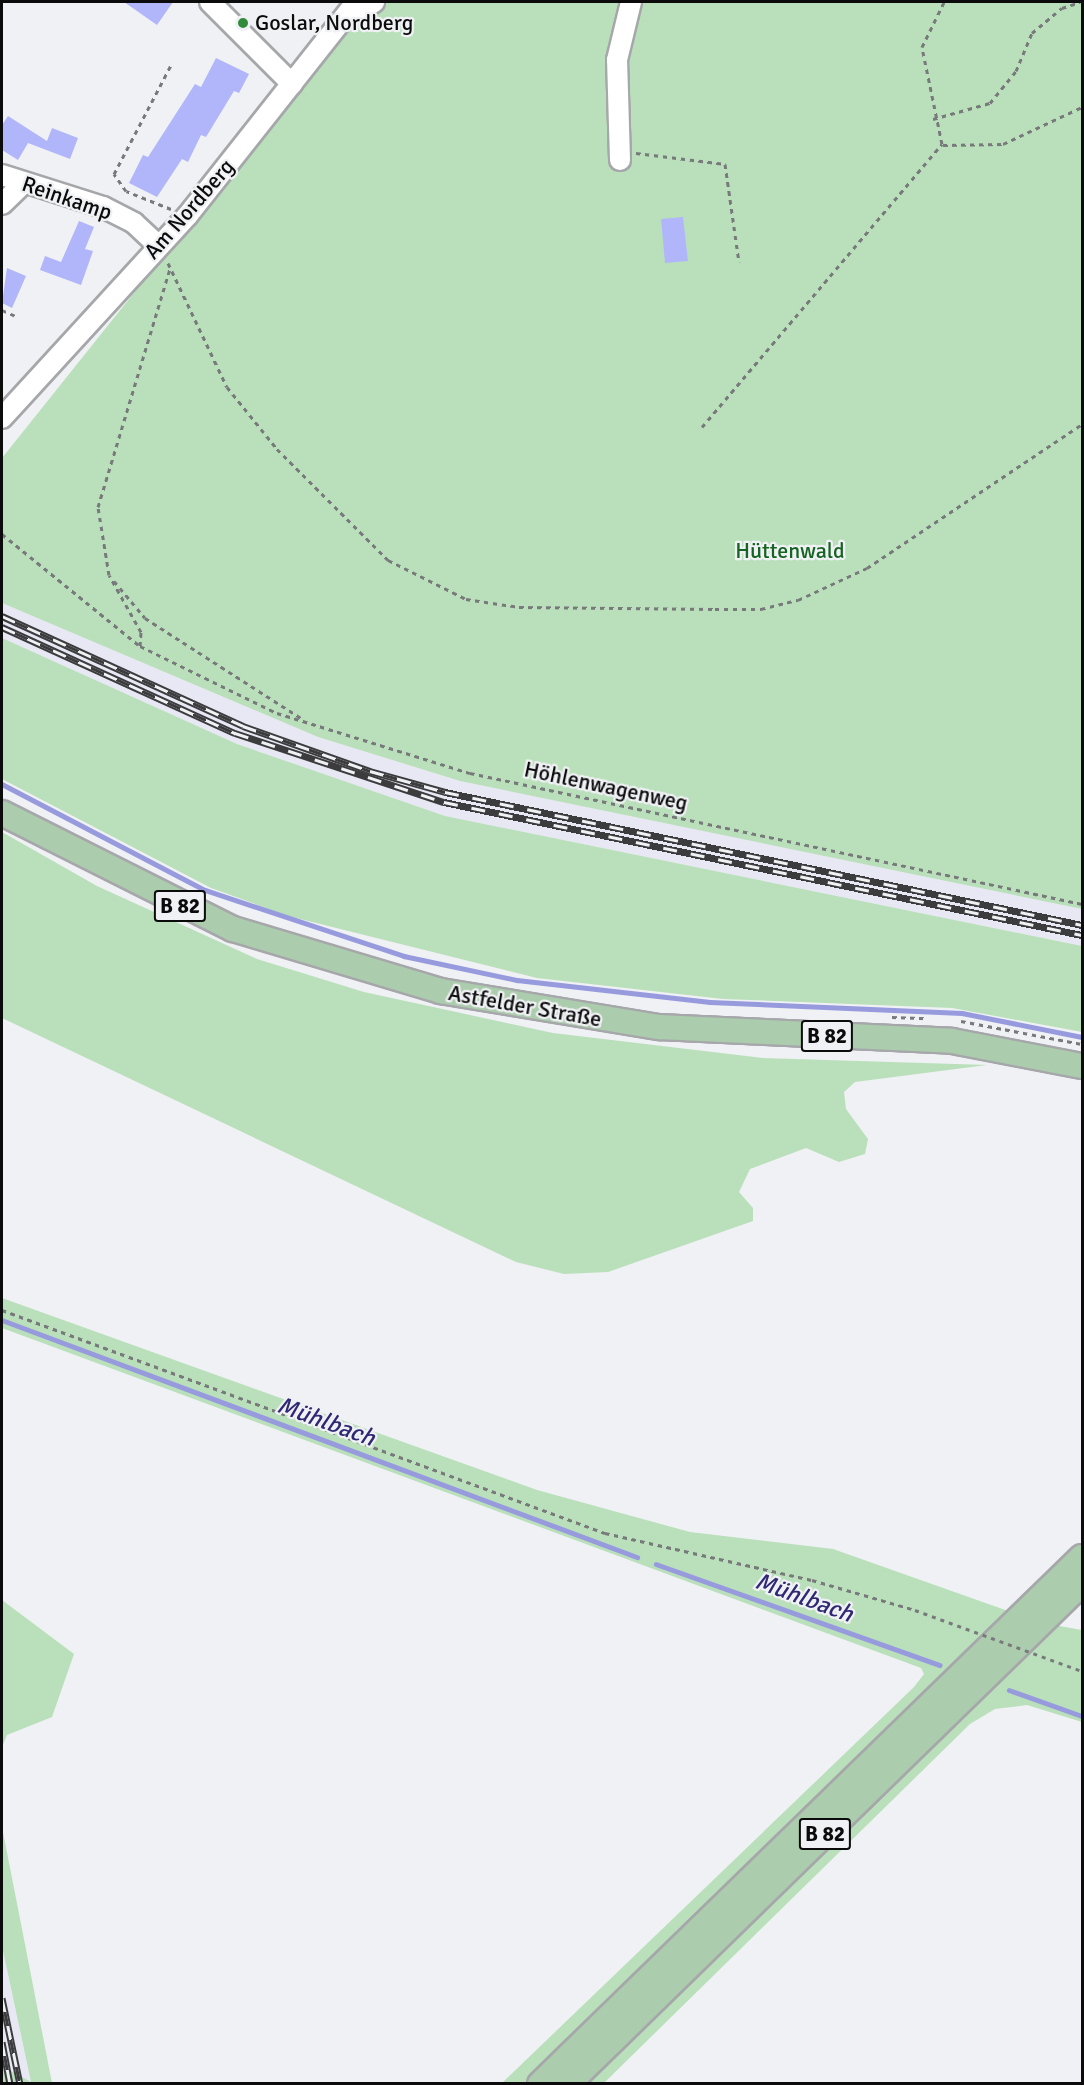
<!DOCTYPE html>
<html>
<head>
<meta charset="utf-8">
<style>
	body { margin:0 }
	#map { position:relative; width:1084px; height:2085px; overflow:hidden; background:#f0f1f4; font-family:Signika,sans-serif }
	div>[style] { position:absolute }
	.built>* { inset:0; background:#e7e8f3 }
	.green>* { inset:0; background:#bae0bb }
	.stream>* { height:4.5px; margin:-2.25px; padding:0 2.25px; transform-origin:2.25px; border-radius:2.25px; background:#979bdd }
	.building>* { inset:0; background:#b1b6fa }
	.path>* { height:3px; margin-top:-1.5px; transform-origin:0; background:repeating-linear-gradient(90deg,#78797b 0 4.5px,transparent 0 9px) }
	.roads { filter:drop-shadow(2px 0 #a6a7aa) drop-shadow(-2px 0 #a6a7aa) drop-shadow(0 2px #a6a7aa) drop-shadow(0 -2px #a6a7aa) }
	.minor>* { height:20px; margin:-10px; padding:0 10px; transform-origin:10px; border-radius:10px; background:#fff }
	.major>* { height:24px; margin:-12px; padding:0 12px; transform-origin:12px; border-radius:12px; background:#accdad }
	.rail>* { height:7px; margin-top:-3.5px; transform-origin:0; background:repeating-linear-gradient(90deg,#f0f1f4 0 14px,#3c3c3e 0 28px); box-sizing:border-box; border-block:2px solid #3c3c3e }
	.path-bridge>* { height:3px; margin-top:-1.5px; transform-origin:0; background:repeating-linear-gradient(90deg,#78797b 0 4.5px,transparent 0 9px) }
	.dots>* { width:16px; height:16px; translate:-50% -50%; box-sizing:border-box; border:3px solid #f0f1f4; border-radius:50% }
	span { translate:-50% -50%; white-space:nowrap; text-align:center; line-height:1.15; -webkit-text-stroke:4.5px #f0f1f4; paint-order:stroke }
	.shield-label span { padding:2px 4px; background:#f0f1f4; border:2px solid; border-radius:4px; -webkit-text-stroke-width:0 }
	.shield-label { font-size:21px; color:#0b0b0c; font-weight:700 }
	.poi-label { font-size:22px; color:#0b0b0c }
	.left { translate:0 -50%; text-align:left }
	.street-label { font-size:22px; color:#0b0b0c }
	.park-label { font-size:22px; color:#156421 }
	.water-label { font-size:24px; color:#2e2875; font-style:italic }
	.frame { position:absolute; inset:0; border:3px solid #0b0b0c; pointer-events:none }
</style>
</head>
<body>
<div id="map">
	<div class="built">
		<div style="clip-path:polygon(2px 603px,318px 737px,460px 781px,1082px 909px,1082px 946px,445px 816px,237px 744px,2px 639px)"></div>
		<div style="clip-path:polygon(2px 1946px,31px 2083px,4px 2083px,2px 2073px)"></div>
	</div>
	<div class="green">
		<div style="clip-path:polygon(357px 2px,1082px 2px,1082px 909px,460px 781px,318px 737px,2px 603px,2px 458px,308px 75px)"></div>
		<div style="clip-path:polygon(2px 638px,237px 744px,445px 816px,1082px 946px,1082px 1032px,952px 1008px,723px 999px,537px 978px,288px 916px,211px 888px,2px 779px)"></div>
		<div style="clip-path:polygon(2px 832px,97px 886px,257px 959px,364px 992px,553px 1033px,763px 1058px,987px 1065px,855px 1082px,844px 1092px,846px 1109px,868px 1139px,865px 1154px,839px 1162px,806px 1148px,750px 1169px,739px 1192px,753px 1208px,753px 1221px,608px 1272px,564px 1274px,516px 1262px,2px 1018px)"></div>
		<div style="clip-path:polygon(2px 1298px,537px 1490px,690px 1532px,833px 1549px,1011px 1612px,525px 2083px,502px 2083px,914px 1687px,924px 1674px,921px 1668px,2px 1328px)"></div>
		<div style="clip-path:polygon(2px 1600px,74px 1654px,52px 1717px,7px 1735px,2px 1747px)"></div>
		<div style="clip-path:polygon(1054px 1625px,1082px 1630px,1082px 1722px,1027px 1705px,995px 1709px,970px 1724px,604px 2083px,578px 2084px)"></div>
		<div style="clip-path:polygon(2px 1827px,23px 1934px,52px 2083px,2px 2082px,2px 2066px,31px 2082px,2px 1946px)"></div>
	</div>
	<div class="stream">
		<div style="left:2px;top:784px;width:229px;rotate:27.6deg"></div>
		<div style="left:205px;top:890px;width:210px;rotate:18.3deg"></div>
		<div style="left:404px;top:956px;width:116px;rotate:12deg"></div>
		<div style="left:517px;top:980px;width:194px;rotate:6.5deg"></div>
		<div style="left:710px;top:1002px;width:252px;rotate:2.5deg"></div>
		<div style="left:962px;top:1013px;width:122px;rotate:11.3deg"></div>
		<div style="left:2px;top:1320px;width:678px;rotate:20.47deg"></div>
		<div style="left:656px;top:1564px;width:301px;rotate:19.6deg"></div>
		<div style="left:1009px;top:1690px;width:77px;rotate:19.6deg"></div>
	</div>
	<div class="building">
		<div style="clip-path:polygon(124px 2px,173px 2px,157px 25px)"></div>
		<div style="clip-path:polygon(216px 58px,249px 74px,239px 93px,234px 91px,206px 137px,201px 135px,188px 162px,182px 159px,157px 197px,129px 183px,143px 155px,148px 157px,195px 84px,201px 87px)"></div>
		<div style="clip-path:polygon(8px 116px,47px 141px,52px 128px,78px 138px,70px 159px,28px 143px,18px 160px,2px 150px,2px 125px)"></div>
		<div style="clip-path:polygon(683px 217px,688px 261px,665px 263px,661px 219px)"></div>
		<div style="clip-path:polygon(79px 221px,94px 227px,85px 249px,93px 251px,81px 285px,40px 270px,45px 256px,61px 262px)"></div>
		<div style="clip-path:polygon(7px 268px,26px 276px,12px 308px,2px 303px)"></div>
	</div>
	<div class="path">
		<div style="left:933px;top:119px;width:59px;rotate:-15.7deg"></div>
		<div style="left:990px;top:103px;width:41px;rotate:-50.9deg"></div>
		<div style="left:1016px;top:71px;width:41px;rotate:-67.2deg"></div>
		<div style="left:1032px;top:33px;width:39px;rotate:-40deg"></div>
		<div style="left:1062px;top:8px;width:19px;rotate:-18deg"></div>
		<div style="left:942px;top:144px;width:99px;rotate:-101.7deg"></div>
		<div style="left:922px;top:47px;width:50px;rotate:-63.9deg"></div>
		<div style="left:943px;top:145px;width:60px;rotate:-1deg"></div>
		<div style="left:1003px;top:144px;width:87px;rotate:-25.1deg"></div>
		<div style="left:636px;top:153px;width:90px;rotate:7deg"></div>
		<div style="left:725px;top:164px;width:99px;rotate:81.9deg"></div>
		<div style="left:171px;top:209px;width:48px;rotate:-158.2deg"></div>
		<div style="left:126px;top:191px;width:21px;rotate:-125deg"></div>
		<div style="left:114px;top:174px;width:125px;rotate:-62.4deg"></div>
		<div style="left:168px;top:263px;width:137px;rotate:64.6deg"></div>
		<div style="left:227px;top:387px;width:80px;rotate:51.1deg"></div>
		<div style="left:277px;top:449px;width:157px;rotate:45deg"></div>
		<div style="left:388px;top:560px;width:87px;rotate:26.6deg"></div>
		<div style="left:466px;top:599px;width:54px;rotate:8.6deg"></div>
		<div style="left:519px;top:607px;width:196px;rotate:0.6deg"></div>
		<div style="left:715px;top:609px;width:46px"></div>
		<div style="left:761px;top:609px;width:38px;rotate:-14deg"></div>
		<div style="left:798px;top:600px;width:76px;rotate:-24.9deg"></div>
		<div style="left:867px;top:568px;width:259px;rotate:-33.8deg"></div>
		<div style="left:2px;top:310px;width:17px;rotate:24deg"></div>
		<div style="left:702px;top:427px;width:371px;rotate:-49.7deg"></div>
		<div style="left:2px;top:534px;width:178px;rotate:39.1deg"></div>
		<div style="left:140px;top:646px;width:153px;rotate:26.1deg"></div>
		<div style="left:277px;top:713px;width:202px;rotate:17.3deg"></div>
		<div style="left:470px;top:773px;width:626px;rotate:12.08deg"></div>
		<div style="left:114px;top:581px;width:48px;rotate:50deg"></div>
		<div style="left:145px;top:618px;width:189px;rotate:32.7deg"></div>
		<div style="left:140px;top:646px;width:14px;rotate:-86deg"></div>
		<div style="left:141px;top:632px;width:65px;rotate:-119.3deg"></div>
		<div style="left:109px;top:575px;width:69px;rotate:-99.2deg"></div>
		<div style="left:98px;top:507px;width:250px;rotate:-73.2deg"></div>
		<div style="left:892px;top:1017px;width:35px;rotate:2deg"></div>
		<div style="left:961px;top:1021px;width:123px;rotate:10.8deg"></div>
		<div style="left:2px;top:1310px;width:643px;rotate:20.3deg"></div>
		<div style="left:605px;top:1533px;width:212px;rotate:12.8deg"></div>
		<div style="left:812px;top:1580px;width:107px;rotate:16.2deg"></div>
	</div>
	<div class="roads">
		<div class="minor">
			<div style="left:210px;top:2px;width:116px;rotate:45deg"></div>
			<div style="left:347px;top:17px;width:31px;rotate:-29deg"></div>
			<div style="left:620px;top:160px;width:100px;rotate:-91.7deg"></div>
			<div style="left:617px;top:60px;width:60px;rotate:-76.4deg"></div>
			<div style="left:2px;top:175px;width:106px;rotate:17.6deg"></div>
			<div style="left:103px;top:207px;width:35px;rotate:27deg"></div>
			<div style="left:134px;top:223px;width:34px;rotate:43deg"></div>
			<div style="left:2px;top:204px;width:29px;rotate:-44deg"></div>
			<div style="left:2px;top:418px;width:275px;rotate:-47.5deg"></div>
			<div style="left:188px;top:215px;width:271px;rotate:-51.7deg"></div>
		</div>
		<div class="major">
			<div style="left:2px;top:813px;width:258px;rotate:26.7deg"></div>
			<div style="left:233px;top:929px;width:217px;rotate:16.6deg"></div>
			<div style="left:441px;top:991px;width:221px;rotate:9.4deg"></div>
			<div style="left:659px;top:1027px;width:293px;rotate:2.7deg"></div>
			<div style="left:952px;top:1041px;width:132px;rotate:10.9deg"></div>
			<div style="left:540px;top:2084px;width:756px;rotate:-44.2deg"></div>
			<div style="left:568px;top:2084px;width:718px;rotate:-44.27deg"></div>
		</div>
	</div>
	<div class="rail">
		<div style="left:2px;top:616px;width:265px;rotate:24.5deg"></div>
		<div style="left:243px;top:726px;width:135px;rotate:19.5deg"></div>
		<div style="left:370px;top:771px;width:78px;rotate:15.6deg"></div>
		<div style="left:445px;top:792px;width:651px;rotate:11.79deg"></div>
		<div style="left:2px;top:627px;width:256px;rotate:24.5deg"></div>
		<div style="left:235px;top:733px;width:220px;rotate:18.3deg"></div>
		<div style="left:444px;top:802px;width:652px;rotate:11.78deg"></div>
		<div style="left:2px;top:1998px;width:88px;rotate:78.2deg"></div>
		<div style="left:2px;top:2042px;width:43px;rotate:79.2deg"></div>
	</div>
	<div class="path-bridge">
		<div style="left:915px;top:1610px;width:178px;rotate:20.1deg"></div>
	</div>
	<div class="dots">
		<div style="left:243px;top:23px;background:#318b3b"></div>
	</div>
	<div class="shield-label">
		<span style="left:180px;top:906px">B 82</span>
		<span style="left:827px;top:1036px">B 82</span>
		<span style="left:825px;top:1834px">B 82</span>
	</div>
	<div class="poi-label">
		<span class="left" style="left:255px;top:23px">Goslar, Nordberg</span>
	</div>
	<div class="street-label">
		<span style="left:67px;top:198px;rotate:19deg">Reinkamp</span>
		<span style="left:189px;top:209px;rotate:-49deg">Am Nordberg</span>
		<span style="left:606px;top:786px;rotate:12deg">Höhlenwagenweg</span>
		<span style="left:525px;top:1006px;rotate:10deg">Astfelder Straße</span>
	</div>
	<div class="park-label">
		<span style="left:790px;top:551px">Hüttenwald</span>
	</div>
	<div class="water-label">
		<span style="left:326px;top:1422px;rotate:20deg">Mühlbach</span>
		<span style="left:804px;top:1598px;rotate:20deg">Mühlbach</span>
	</div>
	<div class="frame"></div>
</div>
</body>
</html>
